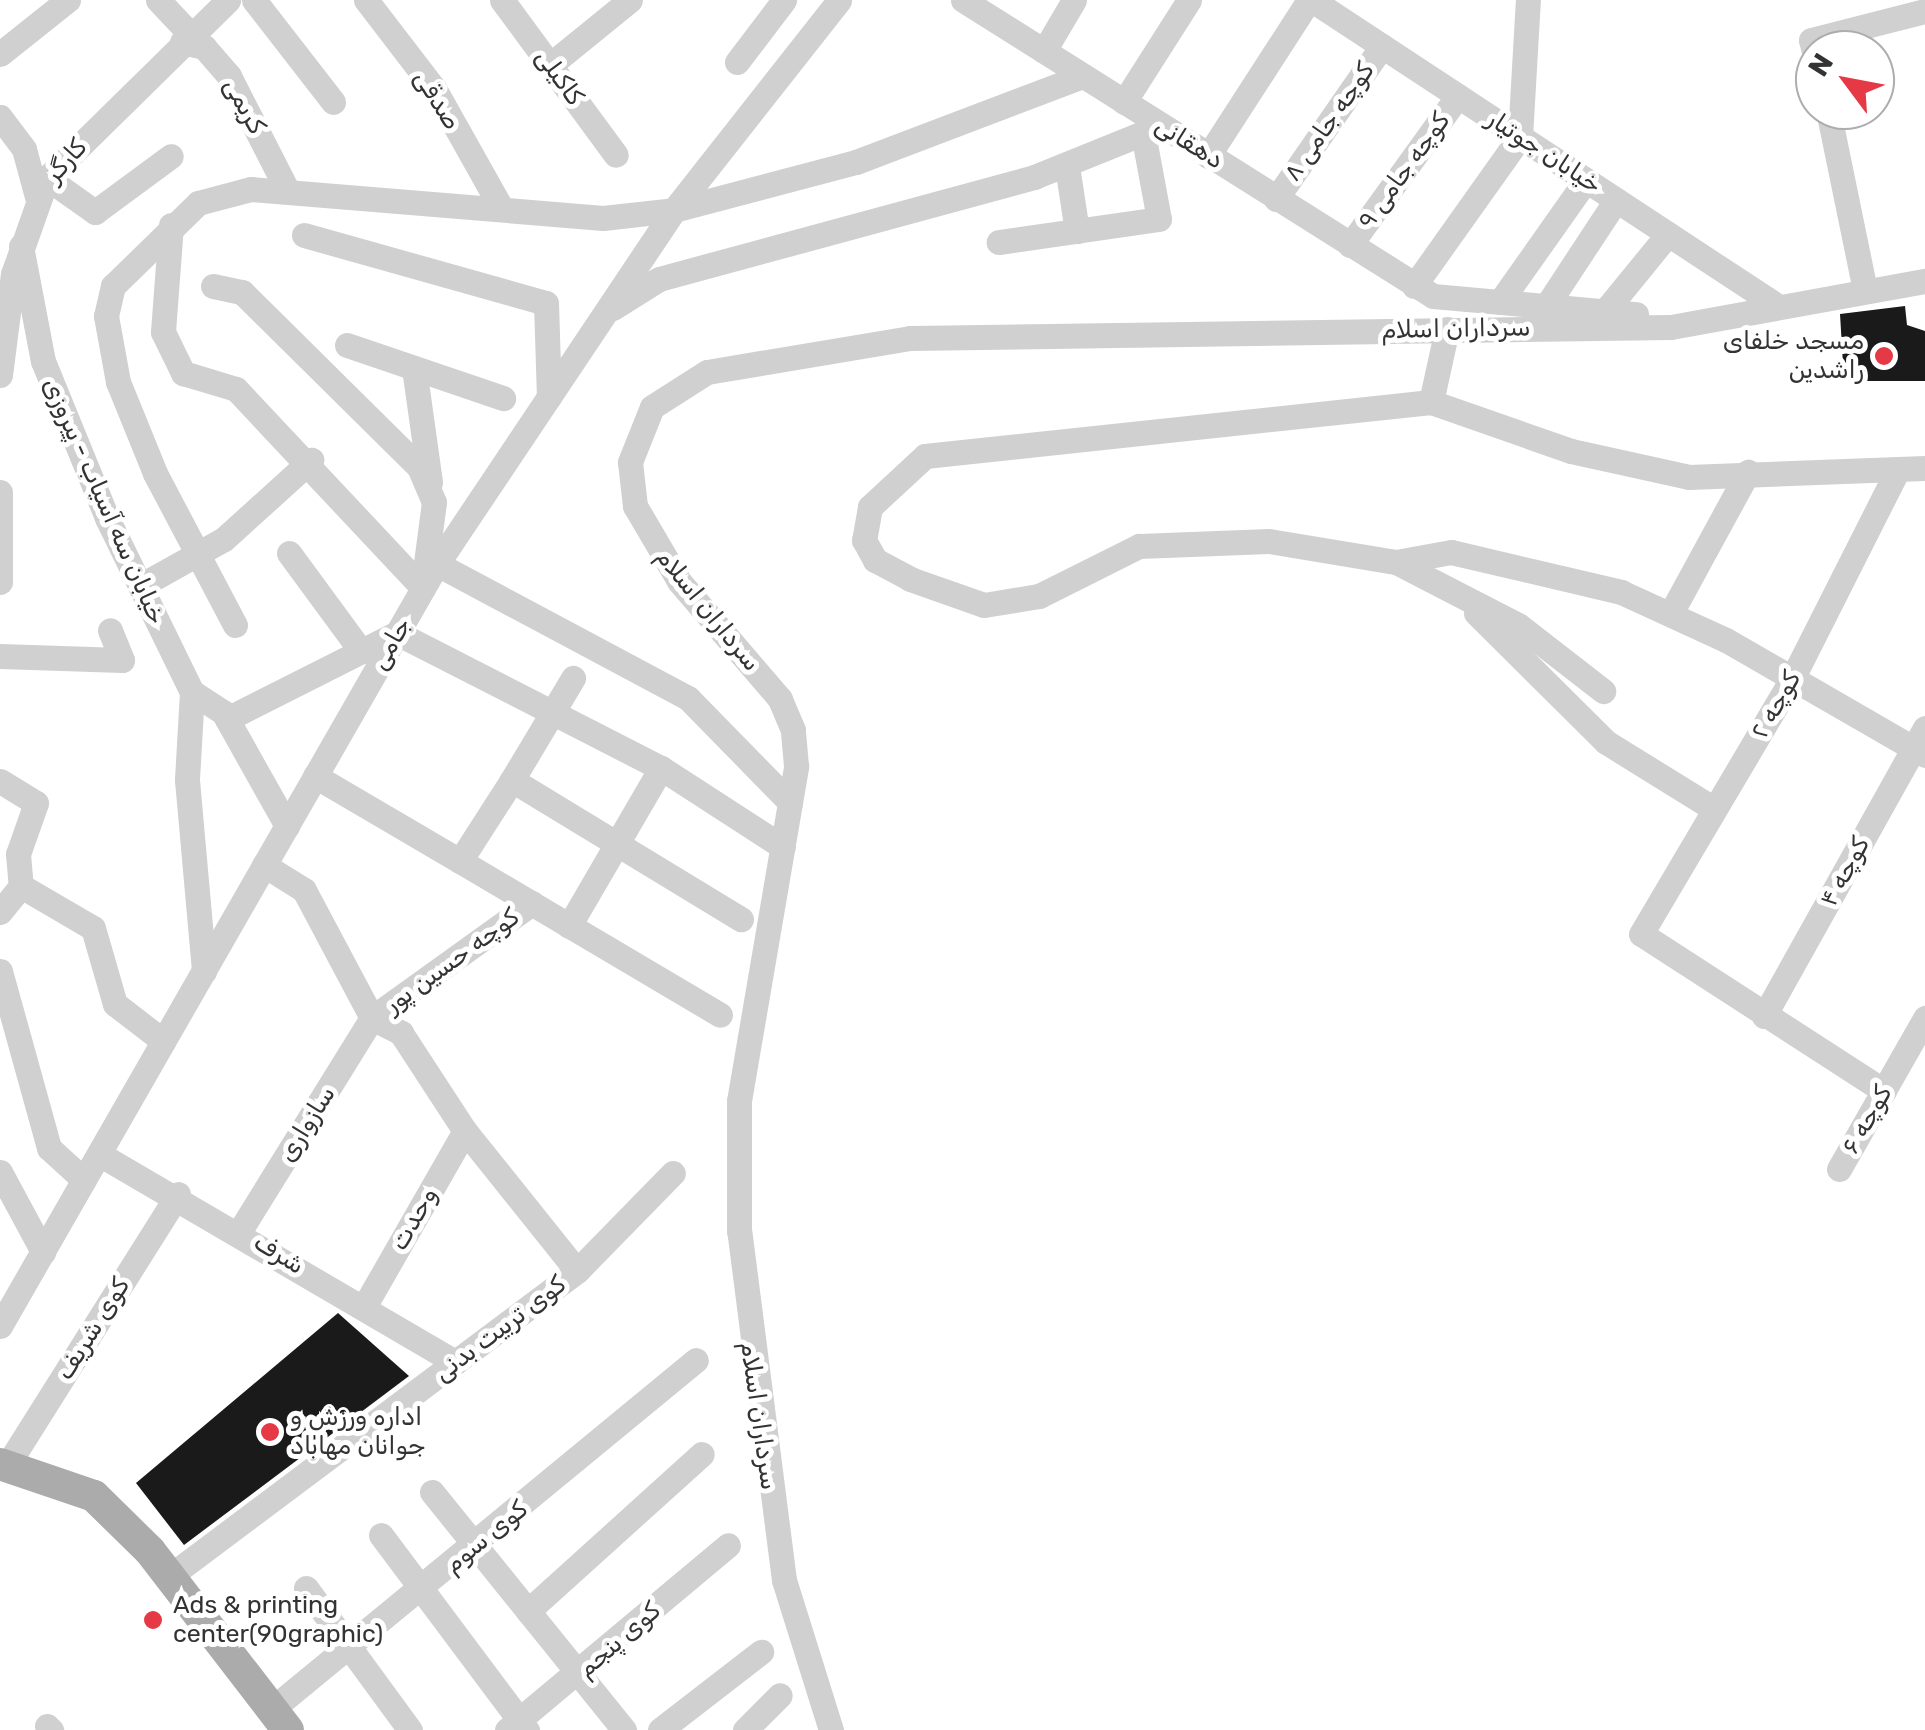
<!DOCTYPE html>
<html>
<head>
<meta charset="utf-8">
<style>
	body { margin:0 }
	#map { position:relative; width:1925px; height:1730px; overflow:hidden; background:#fff; font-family:Rubik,"Noto Sans Arabic",sans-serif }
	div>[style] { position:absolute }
	.building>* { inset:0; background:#1a1a1a }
	.minor>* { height:25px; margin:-12.5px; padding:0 12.5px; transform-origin:12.5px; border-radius:12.5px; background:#d0d0d0 }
	.major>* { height:32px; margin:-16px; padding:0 16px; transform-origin:16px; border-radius:16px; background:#ababab }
	.dots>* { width:28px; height:28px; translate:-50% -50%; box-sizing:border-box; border:5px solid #fff; border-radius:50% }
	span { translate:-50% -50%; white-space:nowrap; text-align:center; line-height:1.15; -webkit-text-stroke:10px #fff; paint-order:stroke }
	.street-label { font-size:25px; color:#333 }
	.poi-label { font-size:25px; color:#333 }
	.right { translate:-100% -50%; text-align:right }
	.left { translate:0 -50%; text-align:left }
	.north { position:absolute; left:1795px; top:30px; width:100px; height:100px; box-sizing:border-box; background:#fff; border:2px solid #adadad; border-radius:50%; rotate:302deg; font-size:28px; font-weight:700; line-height:40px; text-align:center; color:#333 }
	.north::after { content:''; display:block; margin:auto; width:35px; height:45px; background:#e63946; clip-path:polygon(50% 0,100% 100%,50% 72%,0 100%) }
</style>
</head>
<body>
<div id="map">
	<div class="building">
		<div style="clip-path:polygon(1905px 306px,1907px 325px,1925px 331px,1925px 381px,1844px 381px,1840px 314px)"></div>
		<div style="clip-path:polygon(338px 1313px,409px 1376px,184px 1545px,136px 1483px)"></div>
	</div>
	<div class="minor">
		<div style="left:158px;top:0;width:47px;rotate:46.7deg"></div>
		<div style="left:254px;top:0;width:129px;rotate:52.2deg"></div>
		<div style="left:366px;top:0;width:113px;rotate:52.5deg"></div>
		<div style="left:435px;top:90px;width:133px;rotate:60.7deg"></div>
		<div style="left:502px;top:0;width:192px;rotate:53.7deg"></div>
		<div style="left:963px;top:0;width:555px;rotate:32.2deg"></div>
		<div style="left:1433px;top:296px;width:204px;rotate:5.1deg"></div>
		<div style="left:1312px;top:0;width:555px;rotate:33.32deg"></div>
		<div style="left:182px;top:42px;width:23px;rotate:13deg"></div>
		<div style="left:204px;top:47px;width:38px;rotate:49deg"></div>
		<div style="left:229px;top:76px;width:128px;rotate:63deg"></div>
		<div style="left:1044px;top:51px;width:59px;rotate:-59.5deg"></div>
		<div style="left:0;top:54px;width:87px;rotate:-38.5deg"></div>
		<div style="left:1815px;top:56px;width:16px;rotate:-104deg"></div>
		<div style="left:1811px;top:40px;width:118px;rotate:-14.3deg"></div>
		<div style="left:737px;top:62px;width:78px;rotate:-52.8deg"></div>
		<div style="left:550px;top:65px;width:103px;rotate:-39.1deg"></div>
		<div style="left:1124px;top:102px;width:121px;rotate:-57.5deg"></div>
		<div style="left:1828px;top:110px;width:184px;rotate:78.4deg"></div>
		<div style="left:0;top:117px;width:40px;rotate:53deg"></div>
		<div style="left:24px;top:149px;width:50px;rotate:74.8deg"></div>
		<div style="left:1208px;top:156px;width:186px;rotate:-57.1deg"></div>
		<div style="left:1067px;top:166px;width:66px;rotate:81.3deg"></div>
		<div style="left:47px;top:178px;width:59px;rotate:35.3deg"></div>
		<div style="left:95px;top:212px;width:94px;rotate:-36.4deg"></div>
		<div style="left:1276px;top:199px;width:186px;rotate:-55.3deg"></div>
		<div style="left:171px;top:225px;width:107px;rotate:94.3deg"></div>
		<div style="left:163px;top:332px;width:46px;rotate:64deg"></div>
		<div style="left:183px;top:373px;width:55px;rotate:16.8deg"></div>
		<div style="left:236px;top:389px;width:273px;rotate:46.8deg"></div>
		<div style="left:304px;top:235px;width:251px;rotate:15.7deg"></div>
		<div style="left:546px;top:303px;width:94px;rotate:88.2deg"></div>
		<div style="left:1350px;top:245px;width:184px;rotate:-54.1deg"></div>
		<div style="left:21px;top:246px;width:117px;rotate:79.2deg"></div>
		<div style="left:43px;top:361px;width:170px;rotate:67.8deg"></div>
		<div style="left:107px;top:518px;width:194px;rotate:64deg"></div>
		<div style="left:192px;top:692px;width:37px;rotate:33deg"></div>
		<div style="left:223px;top:712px;width:131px;rotate:60.7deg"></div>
		<div style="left:213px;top:286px;width:30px;rotate:12deg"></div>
		<div style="left:242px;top:292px;width:249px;rotate:44.7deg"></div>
		<div style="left:419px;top:467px;width:38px;rotate:67deg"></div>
		<div style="left:434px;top:502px;width:77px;rotate:97.5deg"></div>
		<div style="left:1414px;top:286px;width:183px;rotate:-54.6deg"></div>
		<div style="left:1520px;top:137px;width:137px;rotate:-86.7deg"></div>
		<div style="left:1500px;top:302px;width:149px;rotate:-54.8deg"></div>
		<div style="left:1549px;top:302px;width:122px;rotate:-56.7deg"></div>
		<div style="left:613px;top:308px;width:54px;rotate:-32.2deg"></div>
		<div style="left:659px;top:279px;width:389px;rotate:-15.2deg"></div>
		<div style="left:1034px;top:177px;width:118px;rotate:-22deg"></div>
		<div style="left:1143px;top:133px;width:87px;rotate:79.5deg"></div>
		<div style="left:1159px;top:219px;width:162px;rotate:171.8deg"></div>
		<div style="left:1606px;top:310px;width:98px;rotate:-50.8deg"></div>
		<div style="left:1447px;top:329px;width:75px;rotate:102.4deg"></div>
		<div style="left:1431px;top:402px;width:148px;rotate:19.3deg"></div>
		<div style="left:1571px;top:451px;width:121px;rotate:12.4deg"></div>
		<div style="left:1689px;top:477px;width:236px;rotate:-2.2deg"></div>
		<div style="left:347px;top:345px;width:165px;rotate:18.8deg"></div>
		<div style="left:414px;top:368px;width:115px;rotate:82deg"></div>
		<div style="left:0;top:375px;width:102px;rotate:-82.7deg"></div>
		<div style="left:13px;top:274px;width:102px;rotate:-70.5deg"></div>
		<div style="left:47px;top:178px;width:254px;rotate:-44.5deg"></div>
		<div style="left:1431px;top:402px;width:509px;rotate:173.91deg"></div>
		<div style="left:925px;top:456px;width:75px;rotate:137.2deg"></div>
		<div style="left:870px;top:507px;width:34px;rotate:100deg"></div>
		<div style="left:864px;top:540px;width:23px;rotate:61deg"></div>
		<div style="left:875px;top:560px;width:40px;rotate:28deg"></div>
		<div style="left:910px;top:579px;width:78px;rotate:19.4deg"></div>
		<div style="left:984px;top:605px;width:56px;rotate:-9.3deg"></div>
		<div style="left:1039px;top:596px;width:112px;rotate:-26.6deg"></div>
		<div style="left:1139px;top:546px;width:130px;rotate:-2.2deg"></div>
		<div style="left:1269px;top:541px;width:129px;rotate:9.4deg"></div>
		<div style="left:1396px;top:562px;width:137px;rotate:27.3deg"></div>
		<div style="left:1518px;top:625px;width:108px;rotate:37.8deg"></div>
		<div style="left:0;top:492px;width:90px;rotate:90deg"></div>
		<div style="left:289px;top:553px;width:122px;rotate:53.7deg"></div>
		<div style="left:1396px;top:562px;width:56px;rotate:-10.3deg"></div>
		<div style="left:1451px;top:552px;width:175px;rotate:13.2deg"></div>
		<div style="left:1621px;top:592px;width:115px;rotate:24.6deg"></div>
		<div style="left:1726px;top:640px;width:230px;rotate:30deg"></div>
		<div style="left:437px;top:564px;width:285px;rotate:28.1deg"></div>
		<div style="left:688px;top:698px;width:146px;rotate:45.6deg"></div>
		<div style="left:140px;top:586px;width:96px;rotate:-29.2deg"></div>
		<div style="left:224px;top:539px;width:118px;rotate:-42.2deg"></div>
		<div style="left:1476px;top:613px;width:183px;rotate:44.8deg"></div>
		<div style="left:1606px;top:742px;width:127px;rotate:31.8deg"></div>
		<div style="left:1671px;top:613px;width:161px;rotate:-61.4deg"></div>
		<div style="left:235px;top:625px;width:172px;rotate:-117.8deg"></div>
		<div style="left:155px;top:473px;width:98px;rotate:-112.1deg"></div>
		<div style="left:118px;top:382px;width:67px;rotate:-100.3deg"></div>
		<div style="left:106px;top:316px;width:31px;rotate:-77deg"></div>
		<div style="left:113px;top:286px;width:119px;rotate:-44.3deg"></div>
		<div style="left:198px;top:203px;width:55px;rotate:-14.8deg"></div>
		<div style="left:251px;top:189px;width:353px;rotate:4.7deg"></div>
		<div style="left:603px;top:218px;width:71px;rotate:-6.4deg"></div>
		<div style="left:674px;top:210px;width:188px;rotate:-14.8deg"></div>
		<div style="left:856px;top:162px;width:242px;rotate:-20.8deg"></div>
		<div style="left:0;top:656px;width:122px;rotate:1.9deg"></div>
		<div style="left:122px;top:660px;width:32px;rotate:-112deg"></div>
		<div style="left:192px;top:692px;width:88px;rotate:93.3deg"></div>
		<div style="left:187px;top:780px;width:192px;rotate:84.9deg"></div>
		<div style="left:227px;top:719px;width:191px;rotate:-26.8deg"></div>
		<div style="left:397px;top:633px;width:297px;rotate:27.1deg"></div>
		<div style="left:315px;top:776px;width:168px;rotate:30.4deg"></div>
		<div style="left:460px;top:861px;width:96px;rotate:-57.3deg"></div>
		<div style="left:512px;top:780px;width:268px;rotate:31.3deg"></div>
		<div style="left:512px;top:780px;width:119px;rotate:-59.1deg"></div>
		<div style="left:0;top:781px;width:42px;rotate:31.4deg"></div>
		<div style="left:36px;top:803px;width:54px;rotate:109.4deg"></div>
		<div style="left:18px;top:854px;width:32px;rotate:85deg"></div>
		<div style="left:460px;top:861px;width:302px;rotate:30.6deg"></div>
		<div style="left:264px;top:865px;width:47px;rotate:32deg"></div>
		<div style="left:304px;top:890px;width:145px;rotate:62deg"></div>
		<div style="left:372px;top:1018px;width:33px;rotate:27deg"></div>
		<div style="left:401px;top:1033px;width:117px;rotate:56.9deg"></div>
		<div style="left:465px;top:1131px;width:179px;rotate:51.3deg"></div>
		<div style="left:0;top:912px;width:33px;rotate:-51deg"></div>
		<div style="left:21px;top:886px;width:83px;rotate:30.3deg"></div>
		<div style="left:93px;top:928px;width:79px;rotate:73.9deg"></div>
		<div style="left:115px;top:1004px;width:61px;rotate:37.6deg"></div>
		<div style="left:569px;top:926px;width:183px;rotate:-59.8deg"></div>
		<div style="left:661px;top:768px;width:145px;rotate:32.9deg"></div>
		<div style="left:0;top:971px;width:184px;rotate:74.5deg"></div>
		<div style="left:49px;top:1148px;width:47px;rotate:42.4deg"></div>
		<div style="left:1764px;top:1016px;width:330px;rotate:-60.8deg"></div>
		<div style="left:1884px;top:1091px;width:289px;rotate:-147.1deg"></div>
		<div style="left:1641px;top:934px;width:296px;rotate:-59.4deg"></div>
		<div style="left:1792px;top:679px;width:235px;rotate:-63.2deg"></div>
		<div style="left:99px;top:1154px;width:412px;rotate:30.3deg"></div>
		<div style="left:1839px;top:1169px;width:174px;rotate:-60.3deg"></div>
		<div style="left:0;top:1172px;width:91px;rotate:61.7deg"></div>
		<div style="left:241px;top:1229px;width:248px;rotate:-58.2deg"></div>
		<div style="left:372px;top:1018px;width:197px;rotate:-35.7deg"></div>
		<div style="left:364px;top:1307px;width:203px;rotate:-60.2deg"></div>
		<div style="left:0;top:1326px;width:878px;rotate:-60.17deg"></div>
		<div style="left:437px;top:564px;width:426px;rotate:-56.2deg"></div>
		<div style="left:674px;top:210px;width:267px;rotate:-51.8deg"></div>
		<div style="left:8px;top:1464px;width:319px;rotate:-57.8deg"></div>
		<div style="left:432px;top:1492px;width:306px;rotate:51.1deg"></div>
		<div style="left:381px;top:1535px;width:244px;rotate:53.2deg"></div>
		<div style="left:170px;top:1576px;width:509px;rotate:-36.85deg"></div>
		<div style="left:577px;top:1271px;width:137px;rotate:-45.6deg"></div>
		<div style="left:306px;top:1588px;width:176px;rotate:53.8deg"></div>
		<div style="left:528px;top:1611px;width:234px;rotate:-42.1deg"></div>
		<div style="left:272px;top:1709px;width:549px;rotate:-39.46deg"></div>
		<div style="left:47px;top:1726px;width:6px;rotate:45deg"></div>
		<div style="left:507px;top:1730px;width:288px;rotate:-39.9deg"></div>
		<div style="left:660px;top:1730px;width:128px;rotate:-37.7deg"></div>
		<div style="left:745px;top:1730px;width:49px;rotate:-45deg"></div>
		<div style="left:831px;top:1730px;width:157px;rotate:-107.4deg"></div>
		<div style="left:784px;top:1580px;width:352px;rotate:-97.3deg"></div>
		<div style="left:739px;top:1231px;width:130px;rotate:-90deg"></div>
		<div style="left:739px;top:1101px;width:340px;rotate:-80.3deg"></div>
		<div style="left:796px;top:766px;width:36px;rotate:-95deg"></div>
		<div style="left:793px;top:730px;width:34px;rotate:-113deg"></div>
		<div style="left:780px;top:699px;width:155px;rotate:-130.6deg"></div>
		<div style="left:679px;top:581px;width:87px;rotate:-120.4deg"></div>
		<div style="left:635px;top:506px;width:44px;rotate:-96.5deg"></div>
		<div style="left:630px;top:462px;width:59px;rotate:-68.2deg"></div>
		<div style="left:652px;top:407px;width:65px;rotate:-32.5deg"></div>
		<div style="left:707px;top:372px;width:206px;rotate:-9.5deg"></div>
		<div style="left:910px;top:338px;width:761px;rotate:-0.83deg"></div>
		<div style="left:1671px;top:327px;width:258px;rotate:-10.3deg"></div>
	</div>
	<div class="major">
		<div style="left:0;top:1464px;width:99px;rotate:18.8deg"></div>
		<div style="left:94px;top:1496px;width:78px;rotate:44.5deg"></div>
		<div style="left:150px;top:1551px;width:226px;rotate:52.4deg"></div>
	</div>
	<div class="dots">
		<div style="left:1884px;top:356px;background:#e63946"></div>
		<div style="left:270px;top:1432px;background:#e63946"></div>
		<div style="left:153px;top:1620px;background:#e63946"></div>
	</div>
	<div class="street-label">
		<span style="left:559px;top:77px;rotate:54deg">کاکیلی</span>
		<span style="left:437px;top:100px;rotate:58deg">صدقی</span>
		<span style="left:244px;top:106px;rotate:61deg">کریمی</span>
		<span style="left:1329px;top:122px;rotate:-55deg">کوچه جامی ۸</span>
		<span style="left:1189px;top:143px;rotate:32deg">دهقانی</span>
		<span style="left:1544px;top:152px;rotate:33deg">خیابان جوتیار</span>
		<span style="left:66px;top:161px;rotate:-48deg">کارگر</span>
		<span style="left:1404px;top:171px;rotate:-54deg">کوچه جامی ۹</span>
		<span style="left:1456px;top:329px;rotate:-1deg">سرداران اسلام</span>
		<span style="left:104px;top:501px;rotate:66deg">خیابان سه آسیاب - پیروزی</span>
		<span style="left:708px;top:610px;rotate:51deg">سرداران اسلام</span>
		<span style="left:391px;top:644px;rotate:-60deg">جامی</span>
		<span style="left:1776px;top:705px;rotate:-60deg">کوچه ۲</span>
		<span style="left:1845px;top:872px;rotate:-61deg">کوچه ۴</span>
		<span style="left:452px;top:961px;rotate:-36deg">کوچه حسین پور</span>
		<span style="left:1867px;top:1120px;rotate:-60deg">کوچه ۶</span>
		<span style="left:307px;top:1124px;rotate:-58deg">سازواری</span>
		<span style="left:414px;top:1219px;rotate:-60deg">وحدت</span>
		<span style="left:279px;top:1254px;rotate:32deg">شرف</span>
		<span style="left:93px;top:1329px;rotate:-58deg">کوی شریف</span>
		<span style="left:500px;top:1329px;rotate:-37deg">کوی تربیت بدنی</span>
		<span style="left:759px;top:1416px;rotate:82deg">سرداران اسلام</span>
		<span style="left:486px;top:1537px;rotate:-39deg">کوی سوم</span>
		<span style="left:619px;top:1640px;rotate:-41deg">کوی پنجم</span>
	</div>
	<div class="poi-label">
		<span class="right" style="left:1864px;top:356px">مسجد خلفای<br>راشدین</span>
		<span class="left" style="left:290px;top:1432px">اداره ورزش و<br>جوانان مهاباد</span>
		<span class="left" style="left:173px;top:1620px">Ads &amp; printing<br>center(90graphic)</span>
	</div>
	<div class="north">N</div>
</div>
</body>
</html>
